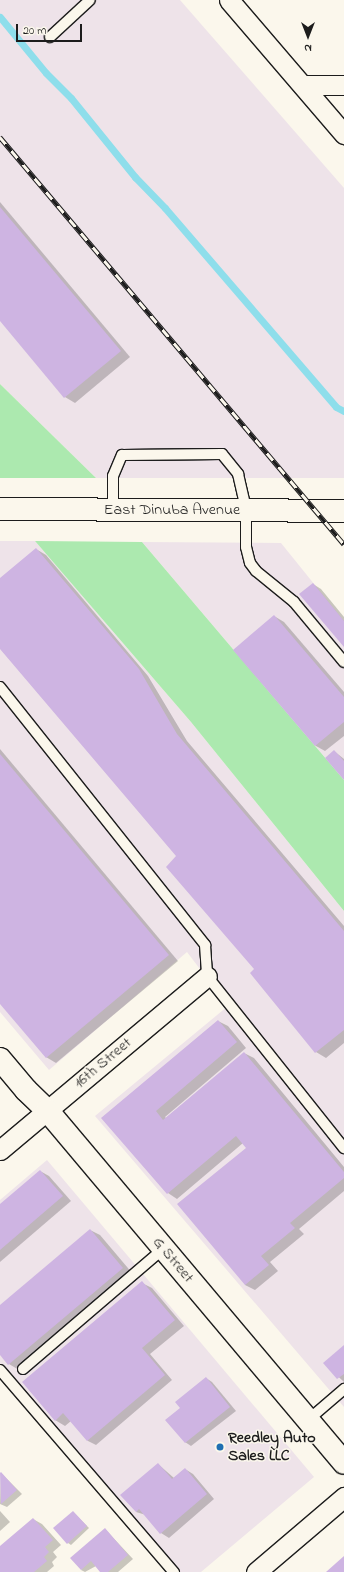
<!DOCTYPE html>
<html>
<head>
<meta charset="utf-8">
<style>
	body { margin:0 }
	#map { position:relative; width:344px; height:1572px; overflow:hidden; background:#fbf7ec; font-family:"Indie Flower",sans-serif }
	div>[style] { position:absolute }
	.built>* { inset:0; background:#eee3e9 }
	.green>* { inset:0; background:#ace9af }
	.shadow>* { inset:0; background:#0003 }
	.stream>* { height:7px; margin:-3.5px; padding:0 3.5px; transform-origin:3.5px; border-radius:3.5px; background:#8edeeb }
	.building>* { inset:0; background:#ceb4e2 }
	.roads { filter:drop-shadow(1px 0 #1c1c1c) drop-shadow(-1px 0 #1c1c1c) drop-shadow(0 1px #1c1c1c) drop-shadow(0 -1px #1c1c1c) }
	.service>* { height:10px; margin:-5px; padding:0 5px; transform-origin:5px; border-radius:5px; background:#fbf7ec }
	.minor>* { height:19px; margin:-9.5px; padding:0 9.5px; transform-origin:9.5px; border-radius:9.5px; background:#fbf7ec }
	.tertiary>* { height:22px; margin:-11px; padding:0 11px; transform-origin:11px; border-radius:11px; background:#fbf7ec }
	.rail>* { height:4.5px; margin-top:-2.25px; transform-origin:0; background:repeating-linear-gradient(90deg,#fbf7ec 0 9px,#1c1c1c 0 18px); box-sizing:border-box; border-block:1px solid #1c1c1c }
	.dots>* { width:11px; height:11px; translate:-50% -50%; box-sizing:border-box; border:2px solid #fbf7ec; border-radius:50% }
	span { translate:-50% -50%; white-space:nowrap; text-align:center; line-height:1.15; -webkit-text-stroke:3px #fbf7ec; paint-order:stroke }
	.street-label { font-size:16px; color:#1c1c1c }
	.poi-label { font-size:16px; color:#1c1c1c; font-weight:700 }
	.left { translate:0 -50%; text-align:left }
	.north { position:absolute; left:288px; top:16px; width:40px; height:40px; -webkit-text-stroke:3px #fbf7ec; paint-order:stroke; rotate:180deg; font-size:11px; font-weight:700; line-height:16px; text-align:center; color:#1c1c1c }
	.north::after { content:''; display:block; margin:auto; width:14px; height:18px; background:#1c1c1c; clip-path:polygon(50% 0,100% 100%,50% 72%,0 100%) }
	.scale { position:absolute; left:16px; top:24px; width:66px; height:18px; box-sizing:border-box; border:2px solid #1c1c1c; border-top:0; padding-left:5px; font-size:12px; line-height:14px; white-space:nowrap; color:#1c1c1c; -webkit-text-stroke:3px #fbf7ec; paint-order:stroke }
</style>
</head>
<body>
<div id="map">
	<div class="built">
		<div style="clip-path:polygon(0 0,180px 0,344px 188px,344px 478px,96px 478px,0 384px)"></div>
		<div style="clip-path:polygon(0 541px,35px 541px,191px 722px,344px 911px,344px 1407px,95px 1116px,228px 1006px,187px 952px,49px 1070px,0 1012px)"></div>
		<div style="clip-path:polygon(142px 542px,281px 543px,344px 621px,344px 780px)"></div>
		<div style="clip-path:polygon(47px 1160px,314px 1477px,201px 1572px,174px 1572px,0 1370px,0 1200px)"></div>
	</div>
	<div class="green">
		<div style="clip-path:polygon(0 384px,96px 478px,0 478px)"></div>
		<div style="clip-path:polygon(35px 541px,142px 542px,344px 780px,344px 911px,191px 722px)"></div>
	</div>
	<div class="shadow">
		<div style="clip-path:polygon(0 202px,130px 357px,75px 403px,65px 397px,0 320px)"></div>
		<div style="clip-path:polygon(36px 549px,46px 555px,148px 676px,187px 741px,344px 926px,344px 1043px,326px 1058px,316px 1052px,255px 969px,177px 856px,0 648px,0 579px)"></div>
		<div style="clip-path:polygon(313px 584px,321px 589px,344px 617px,344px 646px)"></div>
		<div style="clip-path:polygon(274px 616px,284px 622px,344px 692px,344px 736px,325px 751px,316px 746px,234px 650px)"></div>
		<div style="clip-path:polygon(0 749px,178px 961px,56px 1063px,46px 1057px,0 1002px)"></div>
		<div style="clip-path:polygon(334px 751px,344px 759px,344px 779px)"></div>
		<div style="clip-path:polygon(218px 1021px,228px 1026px,246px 1048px,165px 1117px,166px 1118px,244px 1053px,254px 1058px,344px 1167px,344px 1191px,299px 1229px,304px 1234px,270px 1262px,278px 1271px,255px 1290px,245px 1285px,247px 1148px,243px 1143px,177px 1199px,168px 1193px,102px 1118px)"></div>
		<div style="clip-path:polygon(40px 1171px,49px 1176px,71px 1201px,0 1262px,0 1206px)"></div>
		<div style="clip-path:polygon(90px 1230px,100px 1235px,133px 1274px,19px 1370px,9px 1364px,0 1354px,0 1306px)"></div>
		<div style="clip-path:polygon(142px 1283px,152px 1288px,184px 1326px,150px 1354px,172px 1380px,96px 1445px,88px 1441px,71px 1421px,65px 1426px,55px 1420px)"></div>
		<div style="clip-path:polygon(344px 1347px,344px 1382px,324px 1363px)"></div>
		<div style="clip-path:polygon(206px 1378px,212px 1382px,236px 1411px,191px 1446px,185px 1442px,181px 1408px)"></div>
		<div style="clip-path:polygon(158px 1464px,174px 1478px,185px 1469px,193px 1474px,214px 1499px,169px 1538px,161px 1533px,146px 1515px,136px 1512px)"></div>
		<div style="clip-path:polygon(1px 1473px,22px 1494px,7px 1507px,0 1504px)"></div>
		<div style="clip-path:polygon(0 1511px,10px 1522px,0 1531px)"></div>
		<div style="clip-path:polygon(73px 1512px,89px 1528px,71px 1545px,68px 1543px)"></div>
		<div style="clip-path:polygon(33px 1519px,42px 1524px,61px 1545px,53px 1552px,57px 1557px,52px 1562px,54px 1566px,47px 1572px,0 1572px,0 1548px)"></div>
		<div style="clip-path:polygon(105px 1529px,133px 1559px,118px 1572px,101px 1572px,96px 1566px,85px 1572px,81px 1570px)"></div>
	</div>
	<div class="stream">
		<div style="left:0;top:17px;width:72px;rotate:50.6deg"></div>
		<div style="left:46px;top:73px;width:35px;rotate:45deg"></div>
		<div style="left:71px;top:98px;width:102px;rotate:51deg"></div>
		<div style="left:135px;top:177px;width:43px;rotate:45.9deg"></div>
		<div style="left:165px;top:208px;width:262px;rotate:49.3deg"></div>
		<div style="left:336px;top:407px;width:9px;rotate:27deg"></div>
	</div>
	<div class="building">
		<div style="clip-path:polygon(0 207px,121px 351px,64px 398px,0 321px)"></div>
		<div style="clip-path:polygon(36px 548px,139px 669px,177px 734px,344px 931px,344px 1030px,315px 1053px,250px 973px,254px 969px,166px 867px,176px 856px,0 649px,0 578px)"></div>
		<div style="clip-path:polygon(313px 583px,344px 621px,344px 647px,299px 594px)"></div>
		<div style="clip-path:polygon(274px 615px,344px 697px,344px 722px,315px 746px,233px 650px)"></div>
		<div style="clip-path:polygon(334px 750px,344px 761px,344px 780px,325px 758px)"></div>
		<div style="clip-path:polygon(0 754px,169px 955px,46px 1058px,0 1004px)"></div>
		<div style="clip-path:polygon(218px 1020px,237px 1042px,156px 1111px,163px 1120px,244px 1052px,344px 1172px,344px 1178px,290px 1223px,295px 1228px,261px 1256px,269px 1265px,245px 1285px,177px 1204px,246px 1148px,236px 1136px,167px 1194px,101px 1118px)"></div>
		<div style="clip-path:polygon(40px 1170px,63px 1196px,0 1250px,0 1204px)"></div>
		<div style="clip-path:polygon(90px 1229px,123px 1268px,8px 1365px,0 1355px,0 1305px)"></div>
		<div style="clip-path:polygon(142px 1281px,175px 1320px,142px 1348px,165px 1375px,87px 1441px,63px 1413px,55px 1421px,22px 1382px)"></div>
		<div style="clip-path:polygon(344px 1345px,344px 1374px,337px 1379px,323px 1363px)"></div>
		<div style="clip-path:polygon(206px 1377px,230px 1407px,185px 1443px,165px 1420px,180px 1408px,175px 1402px)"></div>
		<div style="clip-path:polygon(158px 1463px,172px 1479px,185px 1468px,207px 1494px,160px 1534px,139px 1509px,136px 1512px,120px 1495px)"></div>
		<div style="clip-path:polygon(1px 1472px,17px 1490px,1px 1504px,0 1473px)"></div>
		<div style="clip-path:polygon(73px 1511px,87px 1526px,67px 1544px,53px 1528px)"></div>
		<div style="clip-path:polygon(33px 1518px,53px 1540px,45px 1547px,49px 1552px,44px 1557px,47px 1561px,34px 1572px,0 1572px,0 1546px)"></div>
		<div style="clip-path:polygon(105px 1528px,128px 1555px,108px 1572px,100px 1572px,91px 1561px,81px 1570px,70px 1558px)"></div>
		<div style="clip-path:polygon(344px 1556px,344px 1572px,326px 1572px)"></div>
	</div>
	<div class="roads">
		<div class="service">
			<div style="left:50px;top:37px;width:54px;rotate:-42.8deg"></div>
			<div style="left:113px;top:510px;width:34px;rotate:-90deg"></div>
			<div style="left:113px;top:476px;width:23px;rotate:-67deg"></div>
			<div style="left:122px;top:455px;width:100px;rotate:-0.6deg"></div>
			<div style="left:222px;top:454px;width:26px;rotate:51deg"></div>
			<div style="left:238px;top:474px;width:37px;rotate:77deg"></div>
			<div style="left:246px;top:510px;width:37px;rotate:90deg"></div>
			<div style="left:246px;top:547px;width:16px;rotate:76deg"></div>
			<div style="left:250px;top:563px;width:10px;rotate:53deg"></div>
			<div style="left:256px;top:571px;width:49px;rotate:39.2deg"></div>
			<div style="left:294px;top:602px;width:78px;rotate:50.2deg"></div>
			<div style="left:0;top:687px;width:330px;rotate:51.5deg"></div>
			<div style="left:205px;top:945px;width:31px;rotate:86deg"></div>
			<div style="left:207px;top:976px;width:220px;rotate:51.5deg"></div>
			<div style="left:23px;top:1369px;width:186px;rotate:-40.6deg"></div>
			<div style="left:0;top:1370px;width:267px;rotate:49.3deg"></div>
			<div style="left:308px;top:1420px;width:48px;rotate:-40.7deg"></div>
		</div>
		<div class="minor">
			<div style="left:229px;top:0;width:177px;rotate:49.4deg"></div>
			<div style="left:304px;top:85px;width:40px"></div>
			<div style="left:0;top:1150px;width:270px;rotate:-40deg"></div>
			<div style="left:256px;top:1572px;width:116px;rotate:-40.4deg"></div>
		</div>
		<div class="tertiary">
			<div style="left:0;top:509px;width:344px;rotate:0.3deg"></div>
			<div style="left:0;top:1059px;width:40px;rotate:50deg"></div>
			<div style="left:26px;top:1090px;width:29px;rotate:44deg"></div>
			<div style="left:47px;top:1110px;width:461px;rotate:49.9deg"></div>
		</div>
	</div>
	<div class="rail">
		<div style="left:0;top:137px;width:533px;rotate:49.8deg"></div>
	</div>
	<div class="dots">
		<div style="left:220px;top:1447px;background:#1f6fb2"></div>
	</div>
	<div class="street-label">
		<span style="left:172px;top:510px">East Dinuba Avenue</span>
		<span style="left:103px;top:1063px;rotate:-40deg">16th Street</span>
		<span style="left:173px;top:1260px;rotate:50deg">G Street</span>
	</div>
	<div class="poi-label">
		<span class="left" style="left:228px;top:1447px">Reedley Auto<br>Sales LLC</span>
	</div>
	<div class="north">N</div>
	<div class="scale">20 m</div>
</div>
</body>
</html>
